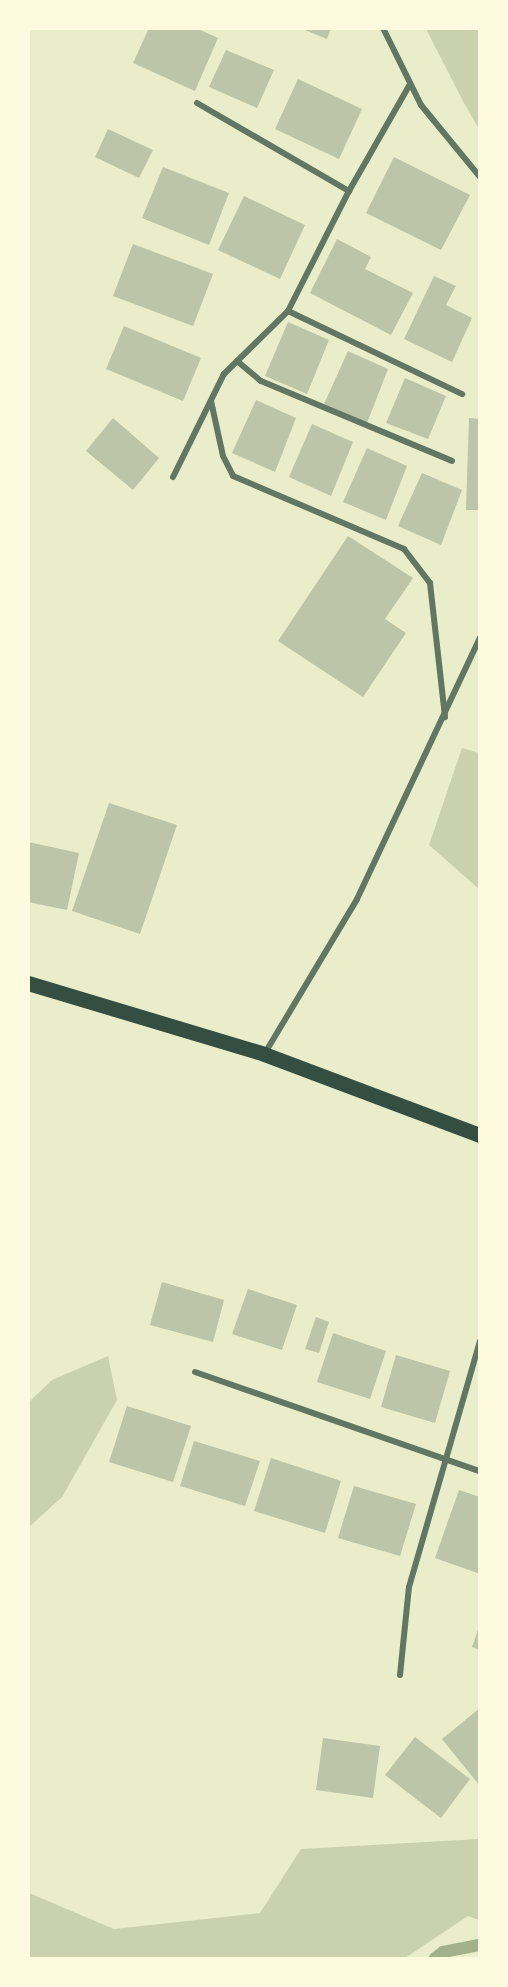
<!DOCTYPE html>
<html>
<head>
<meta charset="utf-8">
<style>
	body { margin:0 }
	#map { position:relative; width:508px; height:1987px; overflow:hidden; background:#e9edc9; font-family:"IBM Plex Sans",sans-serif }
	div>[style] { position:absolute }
	.green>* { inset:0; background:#cad2ad }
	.stream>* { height:12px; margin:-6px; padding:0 6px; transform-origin:6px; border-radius:6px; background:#a3b18a }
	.building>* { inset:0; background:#bcc5a7 }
	.minor>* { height:6px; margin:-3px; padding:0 3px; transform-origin:3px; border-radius:3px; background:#617663 }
	.primary>* { height:15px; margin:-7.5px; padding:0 7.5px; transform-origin:7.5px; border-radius:7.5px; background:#344e41 }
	span { translate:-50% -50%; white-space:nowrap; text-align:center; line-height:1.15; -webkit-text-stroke:4.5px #fefae0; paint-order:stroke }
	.frame { position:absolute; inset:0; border:30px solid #fefae0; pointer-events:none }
</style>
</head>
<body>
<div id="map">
	<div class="green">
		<div style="clip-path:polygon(426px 29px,479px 29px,479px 129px,464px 103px)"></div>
		<div style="clip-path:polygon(462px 748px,479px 753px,479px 889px,429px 845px)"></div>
		<div style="clip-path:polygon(108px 1356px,117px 1400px,62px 1497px,29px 1527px,29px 1402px,52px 1380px)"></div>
		<div style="clip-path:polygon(479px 1839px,479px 1920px,468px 1916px,405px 1958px,29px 1958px,29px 1893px,114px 1929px,260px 1913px,301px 1849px)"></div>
	</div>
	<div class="stream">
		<div style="left:435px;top:1958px;width:10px;rotate:-37deg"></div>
		<div style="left:443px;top:1952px;width:38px;rotate:-11deg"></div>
	</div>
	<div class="building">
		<div style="clip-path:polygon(149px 28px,196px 28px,218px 38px,195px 91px,133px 63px)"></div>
		<div style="clip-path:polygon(300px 28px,331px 28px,327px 39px)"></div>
		<div style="clip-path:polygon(226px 50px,274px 70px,257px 108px,209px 87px)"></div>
		<div style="clip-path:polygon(298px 79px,362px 109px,339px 159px,275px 129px)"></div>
		<div style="clip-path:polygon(108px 129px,153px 150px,139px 178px,95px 157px)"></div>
		<div style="clip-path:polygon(394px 157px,470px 195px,441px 250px,366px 213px)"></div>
		<div style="clip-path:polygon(163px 167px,229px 193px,209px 245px,142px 218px)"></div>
		<div style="clip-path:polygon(244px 196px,305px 225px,280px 279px,218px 250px)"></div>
		<div style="clip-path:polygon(337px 239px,371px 257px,365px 269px,413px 293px,391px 335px,310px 293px)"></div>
		<div style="clip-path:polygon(133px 244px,213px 274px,193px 326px,113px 296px)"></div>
		<div style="clip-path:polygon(434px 276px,456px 286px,446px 305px,472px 318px,452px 362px,404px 339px)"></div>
		<div style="clip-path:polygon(288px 322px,329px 340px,307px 394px,265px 376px)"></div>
		<div style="clip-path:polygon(124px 326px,201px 358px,183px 401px,106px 369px)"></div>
		<div style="clip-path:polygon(348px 351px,388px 369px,367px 423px,324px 404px)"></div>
		<div style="clip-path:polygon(405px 378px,446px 396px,428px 439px,386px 423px)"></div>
		<div style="clip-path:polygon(256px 400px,296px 418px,275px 472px,232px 453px)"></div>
		<div style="clip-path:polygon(113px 418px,159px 458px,133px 490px,86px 451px)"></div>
		<div style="clip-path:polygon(469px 418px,480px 419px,480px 510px,466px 510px)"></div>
		<div style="clip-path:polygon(312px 424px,353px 442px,331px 496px,289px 477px)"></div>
		<div style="clip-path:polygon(367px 448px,407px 466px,386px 520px,343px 502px)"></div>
		<div style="clip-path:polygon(422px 473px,462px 490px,441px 545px,398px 526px)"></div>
		<div style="clip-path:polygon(348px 536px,413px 578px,385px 619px,406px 633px,363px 697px,278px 641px)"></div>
		<div style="clip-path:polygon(109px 803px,177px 825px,140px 934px,72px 911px)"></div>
		<div style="clip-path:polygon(28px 842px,79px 853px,67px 910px,28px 902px)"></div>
		<div style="clip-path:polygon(162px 1282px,224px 1300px,213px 1342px,150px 1325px)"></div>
		<div style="clip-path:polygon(248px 1289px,297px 1305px,282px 1350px,232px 1334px)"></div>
		<div style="clip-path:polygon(316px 1317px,329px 1322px,319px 1353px,305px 1349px)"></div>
		<div style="clip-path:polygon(333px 1333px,386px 1351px,370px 1399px,317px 1382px)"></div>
		<div style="clip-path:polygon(396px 1355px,450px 1371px,435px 1423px,381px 1407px)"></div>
		<div style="clip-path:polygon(127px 1406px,191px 1426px,173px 1482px,109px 1462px)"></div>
		<div style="clip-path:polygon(194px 1441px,260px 1461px,245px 1506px,180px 1486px)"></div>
		<div style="clip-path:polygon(271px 1458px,341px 1481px,325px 1533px,254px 1511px)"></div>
		<div style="clip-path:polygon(354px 1486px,416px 1504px,400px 1556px,338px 1538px)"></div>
		<div style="clip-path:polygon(459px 1490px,480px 1497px,480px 1574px,435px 1558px)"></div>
		<div style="clip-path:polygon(479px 1627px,480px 1627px,480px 1650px,472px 1647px)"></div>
		<div style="clip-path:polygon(480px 1708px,480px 1786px,442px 1739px)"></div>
		<div style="clip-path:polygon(415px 1737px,470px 1779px,441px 1818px,385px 1775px)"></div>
		<div style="clip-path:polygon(323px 1738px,380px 1746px,373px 1798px,316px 1790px)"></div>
	</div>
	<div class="minor">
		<div style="left:383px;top:28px;width:86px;rotate:63.7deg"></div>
		<div style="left:421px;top:105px;width:93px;rotate:50.7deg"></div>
		<div style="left:197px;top:103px;width:176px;rotate:30.1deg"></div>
		<div style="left:288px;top:311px;width:193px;rotate:25.5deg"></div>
		<div style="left:237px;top:361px;width:31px;rotate:40deg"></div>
		<div style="left:261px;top:381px;width:207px;rotate:22.7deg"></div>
		<div style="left:211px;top:401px;width:56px;rotate:77.7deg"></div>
		<div style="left:223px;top:456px;width:22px;rotate:63deg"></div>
		<div style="left:233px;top:476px;width:186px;rotate:23.1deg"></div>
		<div style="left:404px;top:549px;width:43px;rotate:52.6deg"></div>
		<div style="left:430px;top:583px;width:135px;rotate:83.6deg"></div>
		<div style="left:173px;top:477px;width:115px;rotate:-63.7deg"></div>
		<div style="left:224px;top:374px;width:90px;rotate:-44.5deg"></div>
		<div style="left:288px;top:311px;width:135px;rotate:-63.1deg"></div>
		<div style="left:349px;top:191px;width:123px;rotate:-60.3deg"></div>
		<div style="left:265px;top:1053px;width:179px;rotate:-59.1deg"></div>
		<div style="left:357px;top:899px;width:289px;rotate:-64.8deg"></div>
		<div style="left:195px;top:1372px;width:302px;rotate:19.2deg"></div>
		<div style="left:400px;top:1675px;width:88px;rotate:-84.2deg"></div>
		<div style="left:409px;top:1587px;width:256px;rotate:-73.9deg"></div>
	</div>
	<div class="primary">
		<div style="left:28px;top:983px;width:246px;rotate:16.7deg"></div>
		<div style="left:264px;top:1054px;width:231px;rotate:20.6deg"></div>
	</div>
	<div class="frame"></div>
</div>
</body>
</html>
